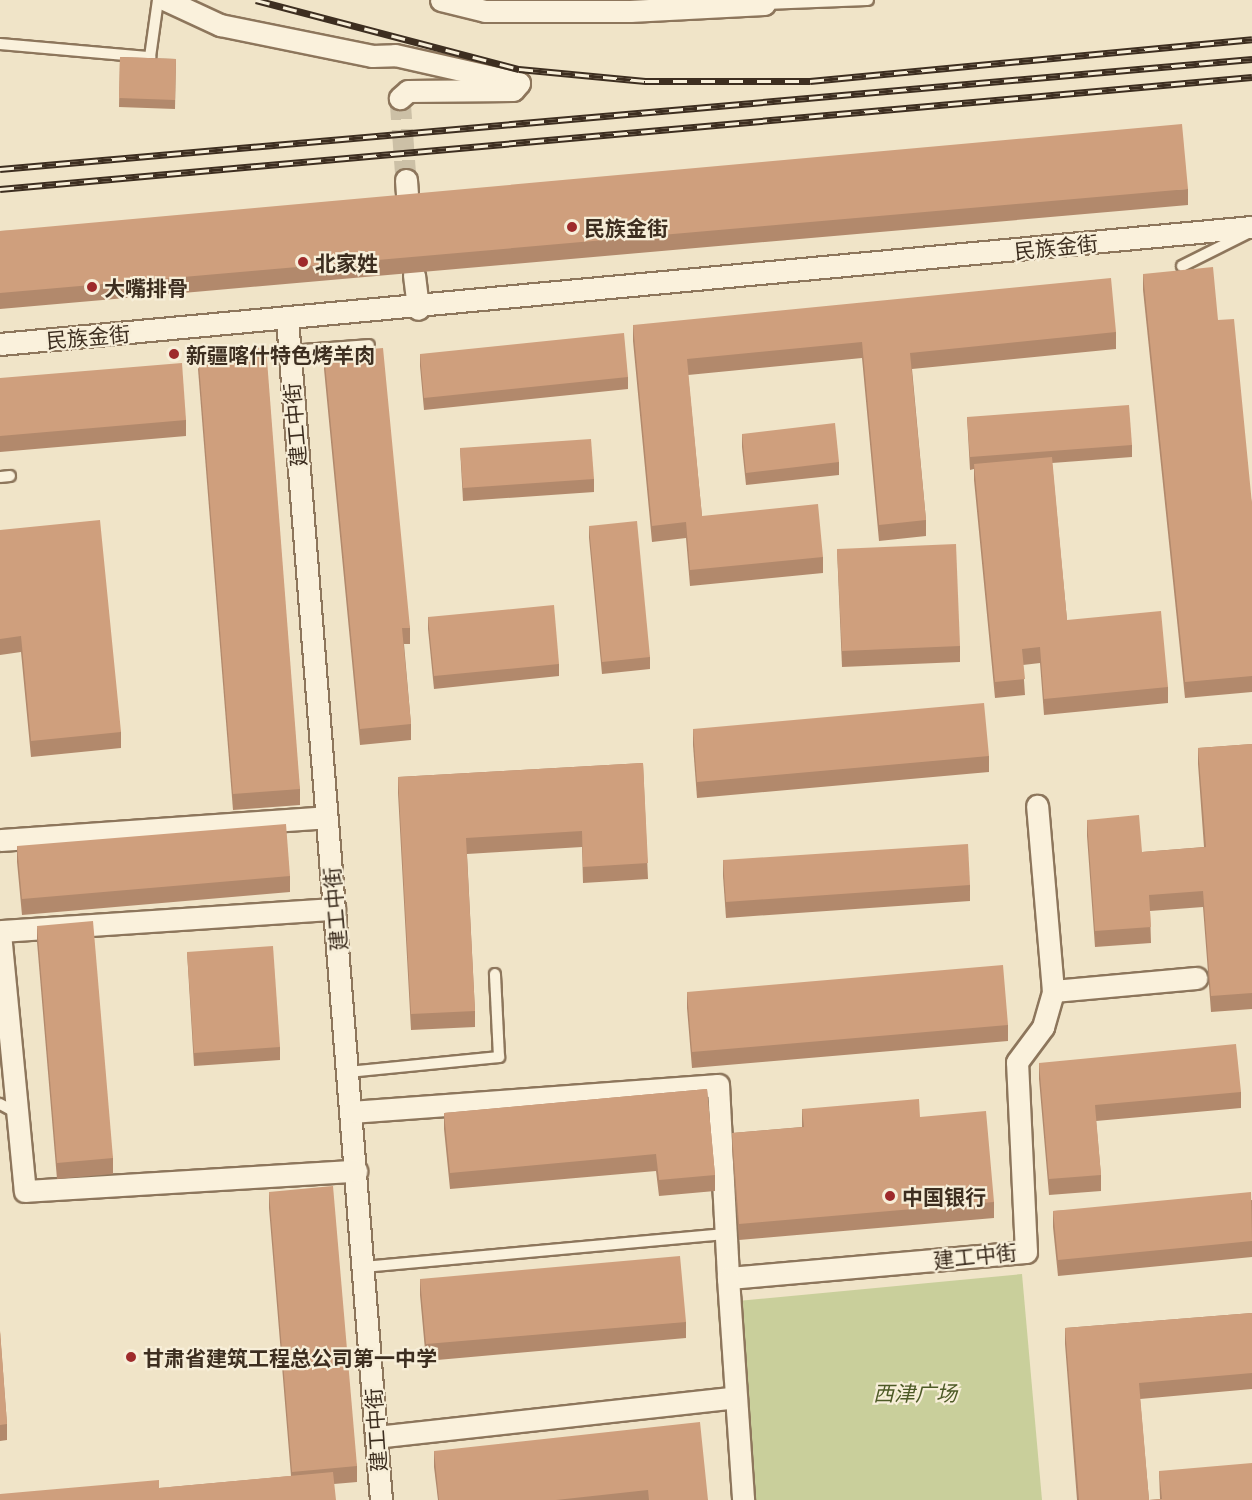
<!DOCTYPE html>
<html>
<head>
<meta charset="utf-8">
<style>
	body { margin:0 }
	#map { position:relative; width:1252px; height:1500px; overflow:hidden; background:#f0e4c8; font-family:Georgia,"Noto Sans SC",serif }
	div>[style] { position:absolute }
	.green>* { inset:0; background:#c9cf9b }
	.minor-tunnel>* { height:21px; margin-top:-10.5px; transform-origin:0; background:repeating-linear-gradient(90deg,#ccc0a6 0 21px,transparent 0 31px) }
	.roads { filter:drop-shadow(2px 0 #8d765c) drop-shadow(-2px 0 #8d765c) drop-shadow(0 2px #8d765c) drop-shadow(0 -2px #8d765c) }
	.service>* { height:10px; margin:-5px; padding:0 5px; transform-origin:5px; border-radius:5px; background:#faf1dc }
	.minor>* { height:21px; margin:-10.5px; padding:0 10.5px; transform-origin:10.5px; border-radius:10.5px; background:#faf1dc }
	.rail>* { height:7px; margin-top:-3.5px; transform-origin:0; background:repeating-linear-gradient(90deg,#f7eed8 0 14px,#3d2e20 0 28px); box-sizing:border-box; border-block:2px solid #3d2e20 }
	.wall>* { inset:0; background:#b2896c }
	.building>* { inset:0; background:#cf9f7d }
	.dots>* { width:16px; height:16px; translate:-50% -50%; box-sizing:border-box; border:3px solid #f7eed8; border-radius:50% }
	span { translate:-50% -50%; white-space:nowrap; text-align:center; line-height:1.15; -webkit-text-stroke:4.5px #f7eed8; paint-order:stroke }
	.poi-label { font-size:21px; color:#3d2e20; font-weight:700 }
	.left { translate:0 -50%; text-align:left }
	.street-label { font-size:21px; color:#3d2e20 }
	.park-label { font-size:21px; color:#4d5a26; font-style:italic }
</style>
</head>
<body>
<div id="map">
	<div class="green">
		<div style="clip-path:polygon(1022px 1274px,1042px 1500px,735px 1500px,717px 1303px)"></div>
	</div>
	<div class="minor-tunnel">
		<div style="left:400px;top:98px;width:82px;rotate:85.8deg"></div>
	</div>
	<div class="roads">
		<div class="service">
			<div style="left:764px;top:4px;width:104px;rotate:-2.2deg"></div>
			<div style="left:0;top:44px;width:151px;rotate:5deg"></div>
			<div style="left:150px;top:57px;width:58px;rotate:-82deg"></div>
			<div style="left:1182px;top:266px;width:72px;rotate:-26.6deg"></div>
			<div style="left:288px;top:351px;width:81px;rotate:-4.2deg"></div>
			<div style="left:0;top:477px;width:10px;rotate:-6deg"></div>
			<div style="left:348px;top:1072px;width:152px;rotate:-5.7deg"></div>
			<div style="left:499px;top:1057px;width:83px;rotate:-92.8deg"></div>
			<div style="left:0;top:1104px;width:19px;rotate:28deg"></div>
			<div style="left:363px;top:1267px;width:364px;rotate:-5.2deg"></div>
		</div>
		<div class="minor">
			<div style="left:166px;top:0;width:60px;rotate:24.8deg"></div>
			<div style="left:220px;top:25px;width:155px;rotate:11.5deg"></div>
			<div style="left:372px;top:56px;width:23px;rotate:-2deg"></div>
			<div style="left:395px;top:55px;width:127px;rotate:12.7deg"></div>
			<div style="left:519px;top:83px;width:9px;rotate:131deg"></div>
			<div style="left:513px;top:90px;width:105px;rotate:179.5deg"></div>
			<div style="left:408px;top:91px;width:11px;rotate:139deg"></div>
			<div style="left:441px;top:0;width:45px;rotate:14deg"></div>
			<div style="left:485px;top:11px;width:145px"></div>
			<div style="left:630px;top:11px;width:134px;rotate:-3deg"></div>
			<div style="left:764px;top:4px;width:4px;rotate:-90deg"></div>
			<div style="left:406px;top:180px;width:28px;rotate:86deg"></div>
			<div style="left:414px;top:275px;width:34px;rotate:83deg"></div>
			<div style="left:287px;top:319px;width:1185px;rotate:85.45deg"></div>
			<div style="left:0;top:344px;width:1257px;rotate:-5.34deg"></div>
			<div style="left:0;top:840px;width:327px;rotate:-4deg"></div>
			<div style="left:0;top:931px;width:335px;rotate:-3.8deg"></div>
			<div style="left:0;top:933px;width:259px;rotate:84.5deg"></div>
			<div style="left:25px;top:1191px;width:332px;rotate:-3.5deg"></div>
			<div style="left:1053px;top:991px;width:144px;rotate:-5.2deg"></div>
			<div style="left:351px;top:1112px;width:368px;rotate:-4.2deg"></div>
			<div style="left:718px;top:1085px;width:193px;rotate:87deg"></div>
			<div style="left:728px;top:1278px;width:299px;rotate:-5deg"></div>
			<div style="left:1026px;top:1252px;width:190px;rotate:-92.7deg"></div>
			<div style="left:1017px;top:1062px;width:44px;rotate:-53.4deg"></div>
			<div style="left:1043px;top:1027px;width:37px;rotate:-74deg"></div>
			<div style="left:1053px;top:991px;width:186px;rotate:-94.9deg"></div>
			<div style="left:728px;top:1278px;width:223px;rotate:86.1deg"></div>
			<div style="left:376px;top:1437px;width:362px;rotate:-6.3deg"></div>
		</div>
	</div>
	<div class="rail">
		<div style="left:256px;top:0;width:272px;rotate:14.7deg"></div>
		<div style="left:519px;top:69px;width:127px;rotate:5.4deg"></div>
		<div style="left:645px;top:81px;width:165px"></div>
		<div style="left:810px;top:81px;width:444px;rotate:-5.4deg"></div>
		<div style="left:0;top:169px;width:1257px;rotate:-5.02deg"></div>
		<div style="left:0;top:189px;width:1257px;rotate:-5.11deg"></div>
	</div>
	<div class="wall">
		<div style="clip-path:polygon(120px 57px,176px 59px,175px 109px,119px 107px)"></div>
		<div style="clip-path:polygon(1188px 189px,1188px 205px,0 309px,0 231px)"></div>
		<div style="clip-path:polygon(1143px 274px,1218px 320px,1252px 504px,1252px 692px,1185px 698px,1143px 290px)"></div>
		<div style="clip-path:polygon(633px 325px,1116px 332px,1116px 349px,912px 369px,926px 520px,926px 536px,879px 541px,862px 358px,688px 375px,702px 516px,823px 557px,823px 573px,690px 586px,686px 538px,652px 542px,633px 341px)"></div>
		<div style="clip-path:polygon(198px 352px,300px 789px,300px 805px,233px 810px,198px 369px)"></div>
		<div style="clip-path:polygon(324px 353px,410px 628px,410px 644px,404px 644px,411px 724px,411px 740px,360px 745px,324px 369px)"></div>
		<div style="clip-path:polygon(420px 354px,628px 377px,628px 389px,424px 410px,420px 366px)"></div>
		<div style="clip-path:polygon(0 378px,186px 420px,186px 436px,0 452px)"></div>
		<div style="clip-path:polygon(967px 417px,1132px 445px,1132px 457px,1052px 463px,1067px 620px,1168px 687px,1168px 703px,1044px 715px,1040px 663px,1023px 665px,1025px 695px,995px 698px,974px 480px,974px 469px,970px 470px)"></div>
		<div style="clip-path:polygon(742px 434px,839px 462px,839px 475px,746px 485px,742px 447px)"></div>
		<div style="clip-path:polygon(460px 448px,594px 479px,594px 492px,463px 501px)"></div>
		<div style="clip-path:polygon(589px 526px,650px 657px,650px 669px,602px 674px,589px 538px)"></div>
		<div style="clip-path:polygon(0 530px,121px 732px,121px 748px,31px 757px,21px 652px,0 655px)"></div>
		<div style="clip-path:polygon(837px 549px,960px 646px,960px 662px,842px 667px)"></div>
		<div style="clip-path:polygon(428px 617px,559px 664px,559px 676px,434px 689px,428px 629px)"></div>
		<div style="clip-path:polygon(693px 729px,989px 756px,989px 772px,697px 798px,693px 745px)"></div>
		<div style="clip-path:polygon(1252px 744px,1252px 1009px,1211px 1012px,1203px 907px,1150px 911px,1151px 943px,1095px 947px,1087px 836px,1087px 820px,1142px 852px,1204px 847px,1198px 764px,1198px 748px)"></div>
		<div style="clip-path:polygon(643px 763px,648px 879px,583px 883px,582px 847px,467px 854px,475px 1011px,475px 1027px,411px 1030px,398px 793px,398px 777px)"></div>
		<div style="clip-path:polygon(17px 846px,290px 876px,290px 892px,22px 915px,17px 862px)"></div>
		<div style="clip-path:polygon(723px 860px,970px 885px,970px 901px,726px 918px,723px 876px)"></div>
		<div style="clip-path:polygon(37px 926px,113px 1158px,113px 1174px,57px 1179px,37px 942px)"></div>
		<div style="clip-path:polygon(187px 952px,280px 1047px,280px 1060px,194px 1066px)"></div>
		<div style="clip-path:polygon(687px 992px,1008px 1025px,1008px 1041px,692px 1068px,687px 1008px)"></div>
		<div style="clip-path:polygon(1039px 1063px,1241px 1092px,1241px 1108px,1096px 1121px,1101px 1175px,1101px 1191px,1049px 1195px,1039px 1079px)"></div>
		<div style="clip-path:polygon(707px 1089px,715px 1175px,715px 1191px,659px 1196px,656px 1171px,450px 1189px,444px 1129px,444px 1113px)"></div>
		<div style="clip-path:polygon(802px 1109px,920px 1117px,994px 1202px,994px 1218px,739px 1240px,732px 1149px,732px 1133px,802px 1127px)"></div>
		<div style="clip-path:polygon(269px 1192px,357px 1466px,357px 1482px,334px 1484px,159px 1488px,291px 1476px,269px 1208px)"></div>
		<div style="clip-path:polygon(1252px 1200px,1252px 1257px,1058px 1276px,1053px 1227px,1053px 1211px)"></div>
		<div style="clip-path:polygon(420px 1279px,686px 1322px,686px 1338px,426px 1361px,420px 1295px)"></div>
		<div style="clip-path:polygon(1252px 1313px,1252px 1389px,1140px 1399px,1149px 1500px,1160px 1499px,1159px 1471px,1252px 1500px,1077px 1500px,1065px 1344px,1065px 1328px)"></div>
		<div style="clip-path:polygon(0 1331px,7px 1424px,7px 1440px,0 1441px)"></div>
		<div style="clip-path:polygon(434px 1451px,708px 1500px,438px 1500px,434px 1467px)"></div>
	</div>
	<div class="building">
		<div style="clip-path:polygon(120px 57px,176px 59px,175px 100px,119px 98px)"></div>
		<div style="clip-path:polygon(1182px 124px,1188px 189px,0 293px,0 231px)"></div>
		<div style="clip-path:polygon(1213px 267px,1218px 320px,1234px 319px,1252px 504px,1252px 676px,1185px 682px,1143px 274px)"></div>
		<div style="clip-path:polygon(1111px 278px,1116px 332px,910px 353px,926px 520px,879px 525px,862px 342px,687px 359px,702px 516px,818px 504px,823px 557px,690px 570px,686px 522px,652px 526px,633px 325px)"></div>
		<div style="clip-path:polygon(624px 333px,628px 377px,424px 398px,420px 354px)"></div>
		<div style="clip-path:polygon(266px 347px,300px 789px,233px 794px,198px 352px)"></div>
		<div style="clip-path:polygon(383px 348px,410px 628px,402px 628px,411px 724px,360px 729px,324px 353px)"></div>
		<div style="clip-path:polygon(182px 363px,186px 420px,0 436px,0 378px)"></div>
		<div style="clip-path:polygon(1129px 405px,1132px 445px,970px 457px,967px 417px)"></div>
		<div style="clip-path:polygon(835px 423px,839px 462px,746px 473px,742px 434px)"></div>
		<div style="clip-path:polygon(591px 439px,594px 479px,463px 488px,460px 448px)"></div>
		<div style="clip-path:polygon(1052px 457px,1067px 620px,1161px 611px,1168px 687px,1044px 699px,1040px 647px,1022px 649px,1025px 679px,995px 682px,974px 464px)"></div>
		<div style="clip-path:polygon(100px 520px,121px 732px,31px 741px,21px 636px,0 639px,0 530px)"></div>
		<div style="clip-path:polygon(637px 521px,650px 657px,602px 662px,589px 526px)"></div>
		<div style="clip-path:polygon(956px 544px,960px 646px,842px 651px,837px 549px)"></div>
		<div style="clip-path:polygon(554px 605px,559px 664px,434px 676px,428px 617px)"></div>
		<div style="clip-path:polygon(984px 703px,989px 756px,697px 782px,693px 729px)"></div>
		<div style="clip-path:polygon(1252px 744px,1252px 993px,1211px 996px,1203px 891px,1149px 895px,1151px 927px,1095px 931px,1087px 820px,1139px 815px,1142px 852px,1206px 847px,1198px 748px)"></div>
		<div style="clip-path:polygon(643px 763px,648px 863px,583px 867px,582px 831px,466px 838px,475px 1011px,411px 1014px,398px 777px)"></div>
		<div style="clip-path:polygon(286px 824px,290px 876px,22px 899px,17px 846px)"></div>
		<div style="clip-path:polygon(968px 844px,970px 885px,726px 902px,723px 860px)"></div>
		<div style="clip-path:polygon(93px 921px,113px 1158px,57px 1163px,37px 926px)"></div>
		<div style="clip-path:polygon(273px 946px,280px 1047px,194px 1053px,187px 952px)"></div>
		<div style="clip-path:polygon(1003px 965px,1008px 1025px,692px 1052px,687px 992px)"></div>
		<div style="clip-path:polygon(1236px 1044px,1241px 1092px,1095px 1105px,1101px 1175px,1049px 1179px,1039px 1063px)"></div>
		<div style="clip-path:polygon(707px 1089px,715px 1175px,659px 1180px,656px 1154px,450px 1173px,444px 1113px)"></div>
		<div style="clip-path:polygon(919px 1099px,920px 1117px,986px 1111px,994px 1202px,739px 1224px,732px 1133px,804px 1127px,802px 1109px)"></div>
		<div style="clip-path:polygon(333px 1186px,357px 1466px,292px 1472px,269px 1192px)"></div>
		<div style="clip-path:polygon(1251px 1192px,1252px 1241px,1058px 1260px,1053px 1211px)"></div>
		<div style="clip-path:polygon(680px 1256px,686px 1322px,426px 1344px,420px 1279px)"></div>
		<div style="clip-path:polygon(1252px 1313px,1252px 1373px,1139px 1383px,1149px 1500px,1162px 1499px,1159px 1471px,1252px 1463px,1252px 1500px,1079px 1500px,1065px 1328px)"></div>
		<div style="clip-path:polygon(0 1331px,7px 1424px,0 1425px)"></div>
		<div style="clip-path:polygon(700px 1422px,708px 1500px,649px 1500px,648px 1490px,556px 1500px,439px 1500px,434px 1451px)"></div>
		<div style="clip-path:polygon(333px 1472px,336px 1500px,0 1500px,0 1494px,159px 1480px,159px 1488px)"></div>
	</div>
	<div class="dots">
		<div style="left:572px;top:227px;background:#9e2a2b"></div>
		<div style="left:303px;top:262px;background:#9e2a2b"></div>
		<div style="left:92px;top:287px;background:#9e2a2b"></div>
		<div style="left:174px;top:354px;background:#9e2a2b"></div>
		<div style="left:890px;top:1196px;background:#9e2a2b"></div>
		<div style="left:131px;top:1357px;background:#9e2a2b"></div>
	</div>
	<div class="poi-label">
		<span class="left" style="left:584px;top:227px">民族金街</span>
		<span class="left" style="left:315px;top:262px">北家姓</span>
		<span class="left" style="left:104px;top:287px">大嘴排骨</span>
		<span class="left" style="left:186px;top:354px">新疆喀什特色烤羊肉</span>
		<span class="left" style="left:902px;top:1196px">中国银行</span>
		<span class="left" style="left:143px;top:1357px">甘肃省建筑工程总公司第一中学</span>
	</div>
	<div class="street-label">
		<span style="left:1056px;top:246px;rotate:-6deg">民族金街</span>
		<span style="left:88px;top:336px;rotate:-5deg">民族金街</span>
		<span style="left:294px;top:425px;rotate:-95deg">建工中街</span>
		<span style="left:334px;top:909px;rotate:-95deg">建工中街</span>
		<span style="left:975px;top:1255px;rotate:-6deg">建工中街</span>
		<span style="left:375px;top:1430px;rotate:-94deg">建工中街</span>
	</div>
	<div class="park-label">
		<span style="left:915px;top:1392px">西津广场</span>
	</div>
</div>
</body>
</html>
